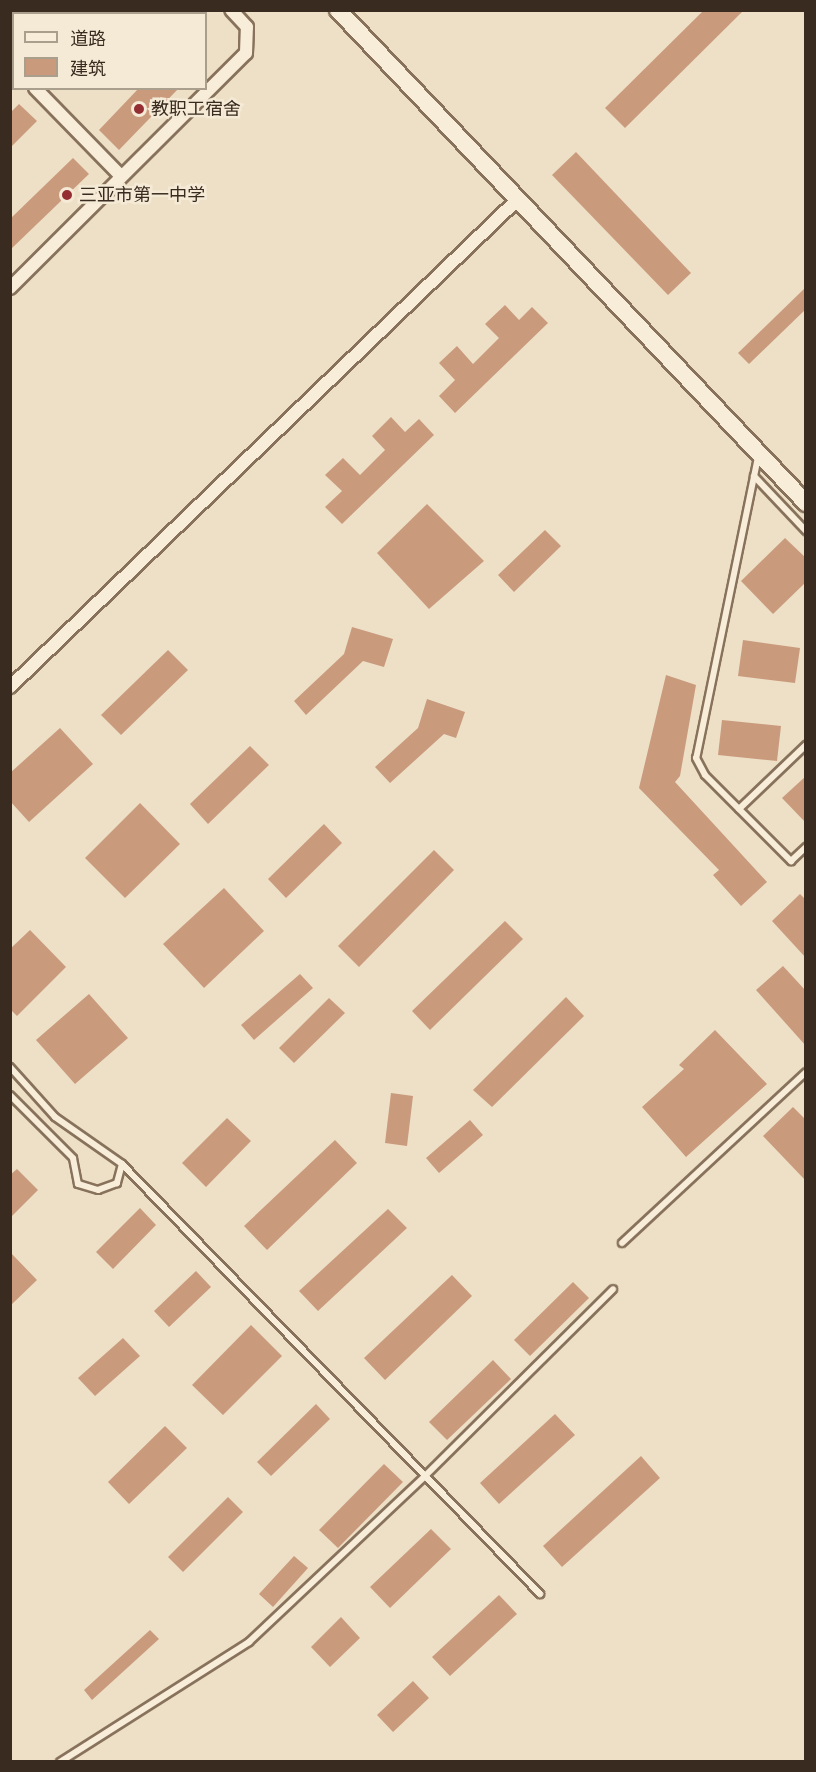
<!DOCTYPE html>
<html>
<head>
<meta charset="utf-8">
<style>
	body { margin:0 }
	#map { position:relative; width:816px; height:1772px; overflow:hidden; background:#ede0c6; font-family:"Libre Baskerville","Noto Sans SC",serif }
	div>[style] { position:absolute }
	.building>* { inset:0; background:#ca9a7d }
	.roads { filter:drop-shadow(2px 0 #88725c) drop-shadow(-2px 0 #88725c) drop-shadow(0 2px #88725c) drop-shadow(0 -2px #88725c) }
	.lane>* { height:6px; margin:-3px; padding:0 3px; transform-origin:3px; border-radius:3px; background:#f8edd9 }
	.street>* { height:12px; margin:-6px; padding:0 6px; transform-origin:6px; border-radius:6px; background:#f8edd9 }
	.secondary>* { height:16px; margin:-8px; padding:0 8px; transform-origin:8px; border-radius:8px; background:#f8edd9 }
	.dots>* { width:16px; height:16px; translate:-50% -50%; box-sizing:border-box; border:3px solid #f5ead6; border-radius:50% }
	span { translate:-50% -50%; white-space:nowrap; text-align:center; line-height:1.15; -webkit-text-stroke:5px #f5ead6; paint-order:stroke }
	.poi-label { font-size:18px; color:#392b20 }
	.left { translate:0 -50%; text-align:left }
	.frame { position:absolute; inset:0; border:12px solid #392b20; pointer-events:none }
	.legend { position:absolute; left:12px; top:12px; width:195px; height:78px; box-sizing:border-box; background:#f5ead6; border:2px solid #aa9e8d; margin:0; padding:8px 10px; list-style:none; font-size:18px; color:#392b20 }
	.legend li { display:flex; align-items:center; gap:12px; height:30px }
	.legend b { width:30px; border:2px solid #aa9e8d }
</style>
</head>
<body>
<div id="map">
	<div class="building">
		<div style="clip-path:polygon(704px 10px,744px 10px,625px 128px,605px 108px)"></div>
		<div style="clip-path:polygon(139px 88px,179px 88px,119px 150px,99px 130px)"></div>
		<div style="clip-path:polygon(19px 104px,37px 121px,10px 148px,10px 113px)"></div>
		<div style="clip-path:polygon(576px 152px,691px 273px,668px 295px,552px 175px)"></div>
		<div style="clip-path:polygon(73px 158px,89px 174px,10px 250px,10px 219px)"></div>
		<div style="clip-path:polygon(806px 287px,806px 309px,749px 364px,738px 353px)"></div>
		<div style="clip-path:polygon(505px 305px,519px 320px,532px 307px,548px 323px,455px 413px,439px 396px,455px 380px,439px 363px,457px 346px,473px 364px,499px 338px,485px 324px)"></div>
		<div style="clip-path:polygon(391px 417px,405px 432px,419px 419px,434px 435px,342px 524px,325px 507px,342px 491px,325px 475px,343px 458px,360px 475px,385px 450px,372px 436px)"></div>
		<div style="clip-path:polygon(427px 504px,484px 561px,429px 609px,377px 553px)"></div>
		<div style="clip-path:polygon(545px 530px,561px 546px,514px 592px,498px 575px)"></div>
		<div style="clip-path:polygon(785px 538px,806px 558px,806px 582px,773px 614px,741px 581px)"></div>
		<div style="clip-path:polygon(352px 627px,393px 639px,384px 667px,363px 661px,306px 715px,294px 701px,344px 654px)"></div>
		<div style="clip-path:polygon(743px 640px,800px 648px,795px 683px,738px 676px)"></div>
		<div style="clip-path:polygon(168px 650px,188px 670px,121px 735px,101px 715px)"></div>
		<div style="clip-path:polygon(666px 675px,696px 685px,680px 776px,675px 782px,767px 882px,741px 906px,713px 875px,719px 870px,639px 788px)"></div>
		<div style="clip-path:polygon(427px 699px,465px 712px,456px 738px,444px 734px,390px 783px,375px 767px,418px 728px)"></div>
		<div style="clip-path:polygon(722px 720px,781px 726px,777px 761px,718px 755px)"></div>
		<div style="clip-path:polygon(60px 728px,93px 764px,29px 822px,10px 801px,10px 773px)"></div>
		<div style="clip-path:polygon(250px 746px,269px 765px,208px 824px,190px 804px)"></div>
		<div style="clip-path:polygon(806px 776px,806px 823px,782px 798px)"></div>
		<div style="clip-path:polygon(140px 803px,180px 844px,125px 898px,85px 858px)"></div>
		<div style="clip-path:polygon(324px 824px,342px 843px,286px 898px,268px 879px)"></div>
		<div style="clip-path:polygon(434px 850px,454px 870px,359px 967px,338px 946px)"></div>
		<div style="clip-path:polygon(224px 888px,264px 931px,204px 988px,163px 944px)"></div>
		<div style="clip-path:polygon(800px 894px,806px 900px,806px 958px,772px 921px)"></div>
		<div style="clip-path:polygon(505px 921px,523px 939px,430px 1030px,412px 1011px)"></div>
		<div style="clip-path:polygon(30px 930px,66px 967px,17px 1016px,10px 1009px,10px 949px)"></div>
		<div style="clip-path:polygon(783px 966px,806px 991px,806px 1046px,756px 990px)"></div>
		<div style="clip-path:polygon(300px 974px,313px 988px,254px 1040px,241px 1025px)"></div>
		<div style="clip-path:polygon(89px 994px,128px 1038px,75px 1084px,36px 1040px)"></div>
		<div style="clip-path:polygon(566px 997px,584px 1016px,492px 1107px,473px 1090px)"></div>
		<div style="clip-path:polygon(329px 998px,345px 1013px,294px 1063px,279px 1048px)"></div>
		<div style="clip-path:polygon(715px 1030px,767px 1084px,686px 1157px,642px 1107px,684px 1069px,679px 1065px)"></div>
		<div style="clip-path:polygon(391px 1093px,413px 1096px,407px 1146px,385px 1143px)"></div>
		<div style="clip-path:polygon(793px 1107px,806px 1120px,806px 1181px,763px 1136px)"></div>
		<div style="clip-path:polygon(227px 1118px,251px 1141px,206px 1187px,182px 1163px)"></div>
		<div style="clip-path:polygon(470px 1120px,483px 1135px,439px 1173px,426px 1158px)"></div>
		<div style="clip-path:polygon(335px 1140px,357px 1163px,267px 1250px,244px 1226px)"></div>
		<div style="clip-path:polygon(17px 1169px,38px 1190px,10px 1218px,10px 1175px)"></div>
		<div style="clip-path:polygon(140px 1208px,156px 1225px,113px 1269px,96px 1252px)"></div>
		<div style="clip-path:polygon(388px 1209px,407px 1228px,318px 1311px,299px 1291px)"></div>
		<div style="clip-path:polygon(10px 1252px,37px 1280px,10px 1306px)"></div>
		<div style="clip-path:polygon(196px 1271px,211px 1287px,169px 1327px,154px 1311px)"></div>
		<div style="clip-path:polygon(452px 1275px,472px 1296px,385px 1380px,364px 1358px)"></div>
		<div style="clip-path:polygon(573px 1282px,589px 1298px,530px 1356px,514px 1340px)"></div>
		<div style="clip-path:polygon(251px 1325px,282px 1356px,223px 1415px,192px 1385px)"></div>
		<div style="clip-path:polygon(123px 1338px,140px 1356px,95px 1396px,78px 1378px)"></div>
		<div style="clip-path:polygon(493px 1360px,511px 1379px,447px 1440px,429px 1422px)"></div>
		<div style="clip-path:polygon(316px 1404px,330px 1419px,271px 1476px,257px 1462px)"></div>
		<div style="clip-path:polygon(555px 1414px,575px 1435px,499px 1504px,480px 1483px)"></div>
		<div style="clip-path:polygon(165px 1426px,187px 1448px,129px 1504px,108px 1482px)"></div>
		<div style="clip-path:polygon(641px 1456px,660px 1478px,562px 1567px,543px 1546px)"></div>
		<div style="clip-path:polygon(384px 1464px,403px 1482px,338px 1548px,319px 1530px)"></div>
		<div style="clip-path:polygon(228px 1497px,243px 1512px,183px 1572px,168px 1557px)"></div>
		<div style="clip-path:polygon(431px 1529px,451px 1549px,390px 1608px,370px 1587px)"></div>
		<div style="clip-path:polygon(294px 1556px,308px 1568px,273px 1607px,259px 1594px)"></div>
		<div style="clip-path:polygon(499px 1595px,517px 1614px,450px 1676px,432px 1657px)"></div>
		<div style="clip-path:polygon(341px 1617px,360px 1638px,330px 1667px,311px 1647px)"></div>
		<div style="clip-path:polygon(150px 1630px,159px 1639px,92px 1700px,84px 1690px)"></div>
		<div style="clip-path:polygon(413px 1681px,429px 1698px,393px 1732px,377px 1715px)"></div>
	</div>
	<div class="roads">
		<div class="lane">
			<div style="left:758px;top:457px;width:307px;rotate:101.6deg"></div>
			<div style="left:696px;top:758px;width:19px;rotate:62deg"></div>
			<div style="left:705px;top:775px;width:122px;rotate:45deg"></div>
			<div style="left:791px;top:861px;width:21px;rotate:-43deg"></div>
			<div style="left:754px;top:476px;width:76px;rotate:46.6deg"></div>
			<div style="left:739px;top:809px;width:93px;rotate:-43.7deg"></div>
			<div style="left:10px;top:1067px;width:67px;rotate:48deg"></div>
			<div style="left:55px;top:1117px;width:82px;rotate:35deg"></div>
			<div style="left:122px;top:1164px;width:20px;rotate:105deg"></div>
			<div style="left:117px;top:1183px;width:20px;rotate:160deg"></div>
			<div style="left:98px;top:1190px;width:21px;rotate:-163deg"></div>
			<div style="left:78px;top:1184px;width:26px;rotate:-101deg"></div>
			<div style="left:73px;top:1158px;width:89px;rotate:-135deg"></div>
			<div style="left:122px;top:1164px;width:600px;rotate:45.81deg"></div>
			<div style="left:622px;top:1243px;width:251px;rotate:-42.9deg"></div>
			<div style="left:60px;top:1762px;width:224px;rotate:-32.4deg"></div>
			<div style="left:249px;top:1642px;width:242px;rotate:-43.3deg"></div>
			<div style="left:425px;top:1476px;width:265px;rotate:-44.8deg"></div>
		</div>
		<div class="street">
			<div style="left:67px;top:14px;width:5px;rotate:-53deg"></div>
			<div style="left:10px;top:63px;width:6px;rotate:45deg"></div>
			<div style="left:35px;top:88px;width:123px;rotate:45.7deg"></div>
			<div style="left:10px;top:288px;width:333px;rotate:-44.9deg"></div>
			<div style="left:246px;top:53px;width:26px;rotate:-88deg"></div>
			<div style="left:247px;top:27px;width:23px;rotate:-133deg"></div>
			<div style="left:10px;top:687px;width:703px;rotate:-43.85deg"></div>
		</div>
		<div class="secondary">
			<div style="left:338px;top:10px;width:680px;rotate:46.49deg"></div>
		</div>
	</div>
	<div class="dots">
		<div style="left:139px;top:109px;background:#952e33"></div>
		<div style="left:67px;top:195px;background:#952e33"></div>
	</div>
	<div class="poi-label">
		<span class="left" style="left:151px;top:109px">教职工宿舍</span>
		<span class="left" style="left:79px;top:195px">三亚市第一中学</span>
	</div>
	<div class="frame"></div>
	<ul class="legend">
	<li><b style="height:8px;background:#f8edd9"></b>道路</li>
	<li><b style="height:16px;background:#ca9a7d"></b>建筑</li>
	</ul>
</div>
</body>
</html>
